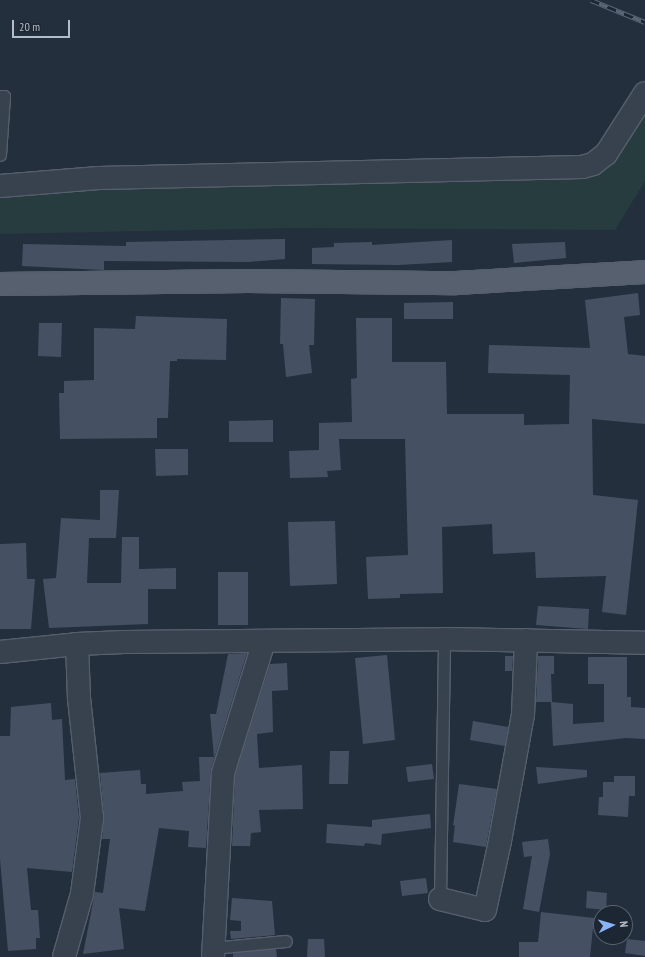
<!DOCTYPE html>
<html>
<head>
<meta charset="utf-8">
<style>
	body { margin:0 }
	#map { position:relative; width:645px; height:957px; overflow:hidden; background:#242f3e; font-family:"PT Sans Narrow",sans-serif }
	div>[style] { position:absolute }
	.green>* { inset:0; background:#263c3f }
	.building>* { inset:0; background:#455162 }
	.roads { filter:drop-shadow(1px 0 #565f6c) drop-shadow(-1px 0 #565f6c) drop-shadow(0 1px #565f6c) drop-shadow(0 -1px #565f6c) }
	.lane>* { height:11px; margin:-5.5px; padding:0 5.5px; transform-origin:5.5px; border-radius:5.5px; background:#38414e }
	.street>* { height:22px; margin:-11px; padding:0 11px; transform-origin:11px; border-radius:11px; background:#38414e }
	.primary>* { height:22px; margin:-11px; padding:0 11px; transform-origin:11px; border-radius:11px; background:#56606e }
	.rail>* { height:4.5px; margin-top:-2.25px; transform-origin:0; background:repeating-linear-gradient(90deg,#1d2633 0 9px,#5a6575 0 18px); box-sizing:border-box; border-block:1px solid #5a6575 }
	span { translate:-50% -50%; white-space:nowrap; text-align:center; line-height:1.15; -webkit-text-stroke:3px #1d2633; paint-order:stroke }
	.north { position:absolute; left:593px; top:905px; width:40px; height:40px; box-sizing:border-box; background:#1d2633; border:1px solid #59626f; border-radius:50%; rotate:85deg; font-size:11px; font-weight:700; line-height:16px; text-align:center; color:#b4bcc9 }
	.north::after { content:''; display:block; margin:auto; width:14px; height:18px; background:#8ab4f8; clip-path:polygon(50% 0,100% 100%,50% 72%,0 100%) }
	.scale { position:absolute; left:12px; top:20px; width:58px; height:18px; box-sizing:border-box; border:2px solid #b4bcc9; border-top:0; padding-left:5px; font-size:12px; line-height:14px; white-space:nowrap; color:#b4bcc9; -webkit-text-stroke:3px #1d2633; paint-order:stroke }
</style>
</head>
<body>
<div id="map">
	<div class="green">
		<div style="clip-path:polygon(645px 93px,645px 181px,615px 230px,293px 228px,0 234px,0 186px,582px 167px)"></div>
	</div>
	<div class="building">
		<div style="clip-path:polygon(285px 239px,285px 259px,248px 262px,104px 261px,104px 270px,22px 266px,23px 244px,126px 246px,126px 242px)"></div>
		<div style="clip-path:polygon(452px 240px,452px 262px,398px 265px,312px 264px,312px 248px,334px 247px,334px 243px,372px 242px,372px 245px)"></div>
		<div style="clip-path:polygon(565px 242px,566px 258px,514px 263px,512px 244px)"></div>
		<div style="clip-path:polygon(638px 293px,640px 315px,624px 317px,628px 354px,645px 356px,645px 424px,592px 419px,593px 495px,638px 500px,626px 615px,602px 612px,606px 576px,536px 578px,535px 552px,493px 554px,492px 524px,442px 527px,443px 593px,400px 594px,400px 598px,368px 599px,366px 557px,408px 555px,405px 439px,339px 439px,341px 470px,327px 471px,328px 477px,290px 478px,289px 451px,319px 450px,319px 423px,352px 422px,351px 379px,357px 378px,356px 318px,392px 318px,392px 362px,446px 362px,447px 414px,524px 414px,524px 425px,569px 424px,570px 375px,488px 373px,489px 345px,590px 348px,585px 300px)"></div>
		<div style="clip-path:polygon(281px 298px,315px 299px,314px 345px,309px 345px,312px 373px,286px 377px,283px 344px,280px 344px)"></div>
		<div style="clip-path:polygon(453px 302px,453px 319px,404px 319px,404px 303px)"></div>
		<div style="clip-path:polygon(136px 316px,227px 319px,226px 360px,177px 359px,177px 361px,170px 361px,168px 418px,157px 418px,157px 438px,60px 439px,59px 393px,64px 393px,64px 381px,94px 380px,94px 328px,135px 329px)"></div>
		<div style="clip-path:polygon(39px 323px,62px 323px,61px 357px,38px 356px)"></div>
		<div style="clip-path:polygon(273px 420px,273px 442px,229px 442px,229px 421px)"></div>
		<div style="clip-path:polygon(155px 449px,188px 449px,188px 475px,156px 476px)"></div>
		<div style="clip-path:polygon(100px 490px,119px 490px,116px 538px,89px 538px,87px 583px,121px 583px,122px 537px,139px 537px,139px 569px,176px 568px,176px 589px,148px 589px,148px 624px,49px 628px,43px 579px,56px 578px,61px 518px,100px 520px)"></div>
		<div style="clip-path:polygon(335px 521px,337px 584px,290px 586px,288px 522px)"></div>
		<div style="clip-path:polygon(26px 543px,27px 579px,35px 579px,31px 629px,0 629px,0 544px)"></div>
		<div style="clip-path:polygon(218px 572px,248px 572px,248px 625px,218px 625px)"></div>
		<div style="clip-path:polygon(538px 606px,589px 609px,588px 629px,536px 625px)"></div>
		<div style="clip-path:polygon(247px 653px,211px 769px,206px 848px,188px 847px,189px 831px,159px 828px,145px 911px,119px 908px,124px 949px,83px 954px,95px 892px,103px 893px,110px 839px,102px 839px,104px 817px,100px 773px,140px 770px,141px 784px,146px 784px,146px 794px,183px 791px,182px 782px,200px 781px,199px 757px,214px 757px,210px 714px,216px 714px,228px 654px)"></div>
		<div style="clip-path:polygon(387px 655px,395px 740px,363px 744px,355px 658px)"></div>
		<div style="clip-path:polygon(505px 656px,513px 656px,512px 671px,505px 671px)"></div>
		<div style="clip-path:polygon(538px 656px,554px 656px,554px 674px,551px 674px,552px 702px,536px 702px)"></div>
		<div style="clip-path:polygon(588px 657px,627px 657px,627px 697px,631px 697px,631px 707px,645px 708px,645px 739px,626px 738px,553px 746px,551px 702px,573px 704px,573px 724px,604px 722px,604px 684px,588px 684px)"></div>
		<div style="clip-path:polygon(287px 663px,288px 690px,272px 691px,273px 732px,257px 734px,259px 768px,302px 765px,303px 809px,259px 810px,261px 832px,251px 833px,250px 846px,232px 846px,235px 775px,270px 664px)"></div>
		<div style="clip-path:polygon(51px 703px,52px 720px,62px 719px,65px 780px,75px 779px,79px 818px,72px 872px,27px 868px,31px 910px,38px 910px,40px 938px,36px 938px,36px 949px,8px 951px,0 859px,0 736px,10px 736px,11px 707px)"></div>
		<div style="clip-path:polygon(473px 721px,508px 727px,505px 746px,470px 740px)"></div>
		<div style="clip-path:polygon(330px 751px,349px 751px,348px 784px,329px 784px)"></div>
		<div style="clip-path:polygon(432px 764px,434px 779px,408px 782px,406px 767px)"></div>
		<div style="clip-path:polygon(536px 767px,587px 770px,587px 777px,538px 784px)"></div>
		<div style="clip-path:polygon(614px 776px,635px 776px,635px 796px,629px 796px,628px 817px,598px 815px,599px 797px,603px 797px,603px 782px,614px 782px)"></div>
		<div style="clip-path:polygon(459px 784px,497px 789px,486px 847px,453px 842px,455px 825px,453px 826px)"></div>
		<div style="clip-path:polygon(430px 814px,431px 828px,382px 834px,381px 845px,365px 843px,364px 846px,326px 843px,327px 824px,372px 827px,372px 820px)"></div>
		<div style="clip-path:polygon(548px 839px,550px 854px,539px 912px,523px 909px,532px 856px,524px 857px,522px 842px)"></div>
		<div style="clip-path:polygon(426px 878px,428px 893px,402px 896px,400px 881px)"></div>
		<div style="clip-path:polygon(587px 891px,607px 893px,606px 910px,586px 908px)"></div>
		<div style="clip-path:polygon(232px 898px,272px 901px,275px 935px,231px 939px,230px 931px,241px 931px,241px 921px,230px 920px)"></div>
		<div style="clip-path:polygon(541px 912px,594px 918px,590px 957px,519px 957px,519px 942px,538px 942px)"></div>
		<div style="clip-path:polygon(308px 939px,324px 939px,325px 957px,307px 957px)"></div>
		<div style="clip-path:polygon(627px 939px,645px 941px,645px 956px,625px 953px)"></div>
		<div style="clip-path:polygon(276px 949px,277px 957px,233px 957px,233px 953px)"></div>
	</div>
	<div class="roads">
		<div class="lane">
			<div style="left:0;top:96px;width:4px"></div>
			<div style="left:4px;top:96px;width:59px;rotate:93.9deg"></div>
			<div style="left:440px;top:899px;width:260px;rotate:-89.1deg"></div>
			<div style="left:212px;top:948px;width:74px;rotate:-5.4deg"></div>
		</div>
		<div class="street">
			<div style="left:0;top:186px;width:99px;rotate:-4.6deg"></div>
			<div style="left:99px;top:178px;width:483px;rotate:-1.3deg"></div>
			<div style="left:582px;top:167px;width:11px;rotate:-15deg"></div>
			<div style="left:593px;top:164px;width:16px;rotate:-38deg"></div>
			<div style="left:606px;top:154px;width:72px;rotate:-57.4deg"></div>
			<div style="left:0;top:652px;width:77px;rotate:-5.9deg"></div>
			<div style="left:77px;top:644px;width:47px;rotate:-2.4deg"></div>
			<div style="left:124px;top:642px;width:320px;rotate:-0.5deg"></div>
			<div style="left:444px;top:639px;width:201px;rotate:1.1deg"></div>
			<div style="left:440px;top:899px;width:46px;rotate:13.7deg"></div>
			<div style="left:485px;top:910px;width:71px;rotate:-77.7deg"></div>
			<div style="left:500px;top:841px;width:128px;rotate:-79.7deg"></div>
			<div style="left:523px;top:715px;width:75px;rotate:-87.7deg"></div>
			<div style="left:64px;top:957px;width:66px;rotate:-74.1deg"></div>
			<div style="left:82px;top:894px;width:77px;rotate:-82.5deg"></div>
			<div style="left:92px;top:818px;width:121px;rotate:-96.2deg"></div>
			<div style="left:79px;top:698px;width:54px;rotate:-92.1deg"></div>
			<div style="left:213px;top:957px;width:184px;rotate:-86.9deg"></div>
			<div style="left:223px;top:773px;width:138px;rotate:-72.7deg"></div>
		</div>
		<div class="primary">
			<div style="left:0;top:284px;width:248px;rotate:-0.7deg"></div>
			<div style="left:248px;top:281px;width:208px;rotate:0.6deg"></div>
			<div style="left:456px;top:283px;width:189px;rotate:-3.3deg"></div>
		</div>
	</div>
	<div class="rail">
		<div style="left:591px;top:0;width:58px;rotate:22.2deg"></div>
	</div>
	<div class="north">N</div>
	<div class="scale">20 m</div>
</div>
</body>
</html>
